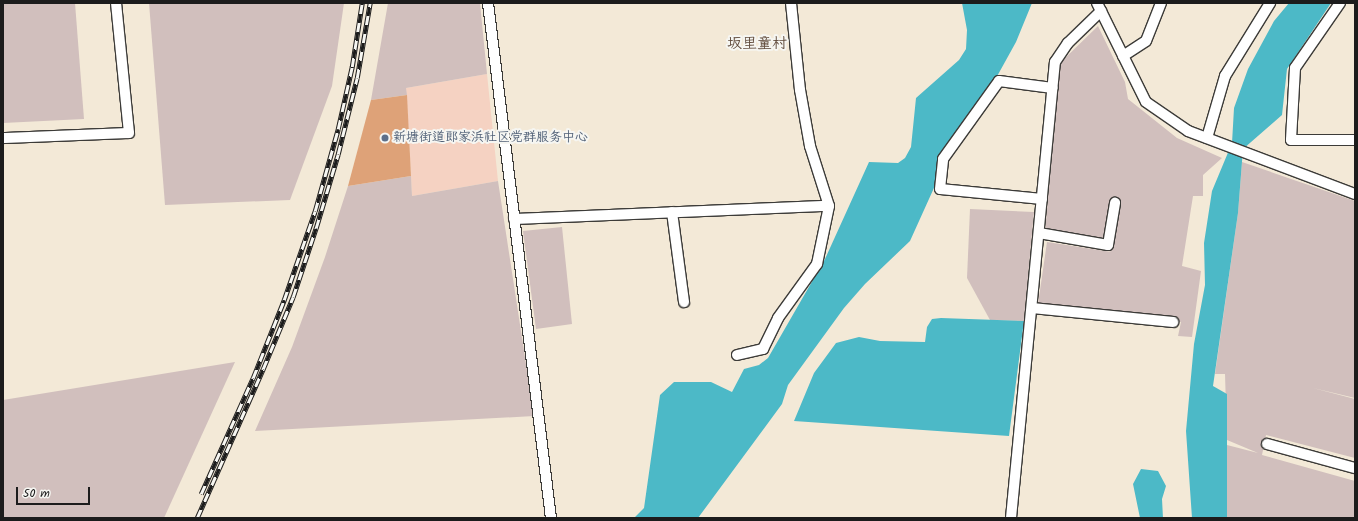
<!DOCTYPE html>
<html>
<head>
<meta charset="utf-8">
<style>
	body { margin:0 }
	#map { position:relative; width:1358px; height:521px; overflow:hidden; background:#f3e9d7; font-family:Kalam,"LXGW WenKai TC",sans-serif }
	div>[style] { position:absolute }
	.built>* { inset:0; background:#f5d2c2 }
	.industrial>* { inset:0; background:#d1bfbd }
	.water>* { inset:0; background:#4cb9c7 }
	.building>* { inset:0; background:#dea278 }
	.roads { filter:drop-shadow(1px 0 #3c3b38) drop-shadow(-1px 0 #3c3b38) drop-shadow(0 1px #3c3b38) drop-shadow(0 -1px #3c3b38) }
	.minor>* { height:10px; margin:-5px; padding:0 5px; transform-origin:5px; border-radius:5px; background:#fff }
	.rail>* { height:4.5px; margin-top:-2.25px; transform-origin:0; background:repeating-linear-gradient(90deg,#f6f6f2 0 9px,#1c1c1c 0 18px); box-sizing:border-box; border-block:1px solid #1c1c1c }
	.dots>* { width:11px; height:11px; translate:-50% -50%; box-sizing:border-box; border:2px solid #f6f6f2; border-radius:50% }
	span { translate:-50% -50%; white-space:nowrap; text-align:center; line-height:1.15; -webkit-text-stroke:4px #f6f6f2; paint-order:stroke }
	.service-label { font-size:13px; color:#4e5e75 }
	.left { translate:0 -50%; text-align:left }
	.quarter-label { font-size:15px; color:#604b3c }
	.frame { position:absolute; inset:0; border:4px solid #1c1c1c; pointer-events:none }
	.scale { position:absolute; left:16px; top:487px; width:74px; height:18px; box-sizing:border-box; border:2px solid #1c1c1c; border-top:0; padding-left:5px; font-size:12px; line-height:14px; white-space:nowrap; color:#1c1c1c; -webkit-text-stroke:3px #f6f6f2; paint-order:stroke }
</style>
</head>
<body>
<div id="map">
	<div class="built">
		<div style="clip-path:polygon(487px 74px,498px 181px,412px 196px,406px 88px)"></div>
	</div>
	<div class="industrial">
		<div style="clip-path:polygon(3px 3px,75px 3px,84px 119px,3px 123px)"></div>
		<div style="clip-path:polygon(149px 3px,344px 3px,332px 86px,290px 200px,165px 205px)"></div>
		<div style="clip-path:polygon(388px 3px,480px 3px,487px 74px,406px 88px,407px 95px,371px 100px)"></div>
		<div style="clip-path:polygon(1098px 26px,1125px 82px,1128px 99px,1177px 138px,1222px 158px,1203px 175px,1203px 196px,1193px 196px,1182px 266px,1201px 271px,1192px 337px,1178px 336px,1181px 322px,1140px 319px,1038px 304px,1047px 242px,1112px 252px,1045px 231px,1060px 63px)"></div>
		<div style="clip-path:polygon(1242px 162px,1355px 201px,1355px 398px,1313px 388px,1355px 399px,1355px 458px,1266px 435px,1262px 455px,1355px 481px,1355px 518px,1227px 518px,1227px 445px,1258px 453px,1227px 440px,1225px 374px,1215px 374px,1238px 213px)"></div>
		<div style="clip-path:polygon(411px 176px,412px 196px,498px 181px,534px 416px,255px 431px,292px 347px,325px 257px,348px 186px)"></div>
		<div style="clip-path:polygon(970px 209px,1034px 212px,1024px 321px,990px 320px,967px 278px)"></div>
		<div style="clip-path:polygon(562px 227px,572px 324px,536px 329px,523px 231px)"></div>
		<div style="clip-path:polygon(235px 362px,164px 518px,3px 518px,3px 400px)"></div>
	</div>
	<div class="water">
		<div style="clip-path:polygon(962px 3px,1032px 3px,1016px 42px,995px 80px,957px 137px,910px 241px,865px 284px,844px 308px,788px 385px,782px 404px,698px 518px,634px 518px,644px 508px,660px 395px,674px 382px,711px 382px,732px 392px,744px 369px,759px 365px,768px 358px,825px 259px,869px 162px,898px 163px,905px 158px,911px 147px,916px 98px,959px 60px,966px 49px,967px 30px)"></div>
		<div style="clip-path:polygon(1289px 3px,1331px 3px,1287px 69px,1282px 115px,1243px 149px,1238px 213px,1213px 386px,1227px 394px,1227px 518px,1192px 518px,1186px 431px,1194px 344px,1205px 285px,1204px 243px,1212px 191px,1232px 143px,1234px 108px,1248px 69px,1274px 21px)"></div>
		<div style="clip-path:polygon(941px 318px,1024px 321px,1009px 436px,794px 421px,814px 373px,836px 343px,859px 337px,880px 341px,925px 342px,927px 327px,932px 319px)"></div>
		<div style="clip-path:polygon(1141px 469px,1158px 471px,1166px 486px,1162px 499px,1163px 518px,1140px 518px,1133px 484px)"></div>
	</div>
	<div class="building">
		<div style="clip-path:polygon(407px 95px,411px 176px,348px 186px,371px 100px)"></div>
	</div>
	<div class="roads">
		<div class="minor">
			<div style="left:488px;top:3px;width:519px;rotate:83.03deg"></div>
			<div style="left:1097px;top:3px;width:110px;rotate:63.7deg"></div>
			<div style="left:1146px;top:102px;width:51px;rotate:34.6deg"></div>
			<div style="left:1188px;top:131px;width:178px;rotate:20.7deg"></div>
			<div style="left:1340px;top:3px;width:79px;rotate:124.7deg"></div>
			<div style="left:1295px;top:68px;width:72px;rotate:93.2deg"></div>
			<div style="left:1291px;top:140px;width:64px"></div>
			<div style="left:1123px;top:56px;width:27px;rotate:-33deg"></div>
			<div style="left:1146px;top:41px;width:41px;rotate:-68.5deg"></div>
			<div style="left:3px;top:138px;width:126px;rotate:-2.3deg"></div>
			<div style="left:129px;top:133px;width:131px;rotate:-95.7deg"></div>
			<div style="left:1207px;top:138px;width:65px;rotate:-73.8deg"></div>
			<div style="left:1225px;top:76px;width:86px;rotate:-58.3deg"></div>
			<div style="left:1042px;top:199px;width:102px;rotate:-174.4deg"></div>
			<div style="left:940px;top:189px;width:30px;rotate:-84deg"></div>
			<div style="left:943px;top:159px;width:96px;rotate:-54.3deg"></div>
			<div style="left:999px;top:81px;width:54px;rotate:7.4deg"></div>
			<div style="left:672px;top:212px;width:91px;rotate:82.4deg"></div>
			<div style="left:514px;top:219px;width:315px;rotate:-2.4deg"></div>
			<div style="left:1039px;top:233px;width:70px;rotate:9.9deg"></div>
			<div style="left:1108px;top:245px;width:43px;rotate:-80.5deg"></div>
			<div style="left:1032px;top:308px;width:142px;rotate:5.7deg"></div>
			<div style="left:737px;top:355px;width:27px;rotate:-13deg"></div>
			<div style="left:763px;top:349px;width:34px;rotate:-64deg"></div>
			<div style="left:778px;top:318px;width:67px;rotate:-54.2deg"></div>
			<div style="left:817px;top:264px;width:59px;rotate:-78.3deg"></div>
			<div style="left:829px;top:206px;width:63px;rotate:-107.6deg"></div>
			<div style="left:810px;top:146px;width:57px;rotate:-100.1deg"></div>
			<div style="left:800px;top:90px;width:87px;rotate:-95.9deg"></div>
			<div style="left:1267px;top:444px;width:91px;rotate:15.3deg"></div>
			<div style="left:1011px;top:518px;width:458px;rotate:-84.5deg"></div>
			<div style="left:1055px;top:62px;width:23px;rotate:-56deg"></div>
			<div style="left:1068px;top:43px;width:46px;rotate:-44.1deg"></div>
		</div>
	</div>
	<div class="rail">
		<div style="left:201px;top:494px;width:127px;rotate:-65.9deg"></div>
		<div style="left:253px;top:378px;width:84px;rotate:-68.3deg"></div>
		<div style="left:284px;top:300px;width:94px;rotate:-70.8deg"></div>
		<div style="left:315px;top:211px;width:85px;rotate:-74.3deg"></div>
		<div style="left:338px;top:129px;width:64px;rotate:-77.3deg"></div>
		<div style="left:352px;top:67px;width:65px;rotate:-81.1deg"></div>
		<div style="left:197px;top:518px;width:163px;rotate:-66.1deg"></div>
		<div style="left:263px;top:369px;width:78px;rotate:-67.4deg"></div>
		<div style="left:293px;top:297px;width:73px;rotate:-71.6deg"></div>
		<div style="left:316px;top:228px;width:77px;rotate:-73.4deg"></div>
		<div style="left:338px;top:154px;width:78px;rotate:-76deg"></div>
		<div style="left:357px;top:78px;width:76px;rotate:-80.2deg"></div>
	</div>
	<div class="dots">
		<div style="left:385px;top:138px;background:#5c6f8a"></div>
	</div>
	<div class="service-label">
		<span class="left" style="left:393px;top:138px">新塘街道郎家浜社区党群服务中心</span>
	</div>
	<div class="quarter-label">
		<span style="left:757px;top:45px">坂里童村</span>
	</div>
	<div class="frame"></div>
	<div class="scale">50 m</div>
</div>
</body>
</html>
